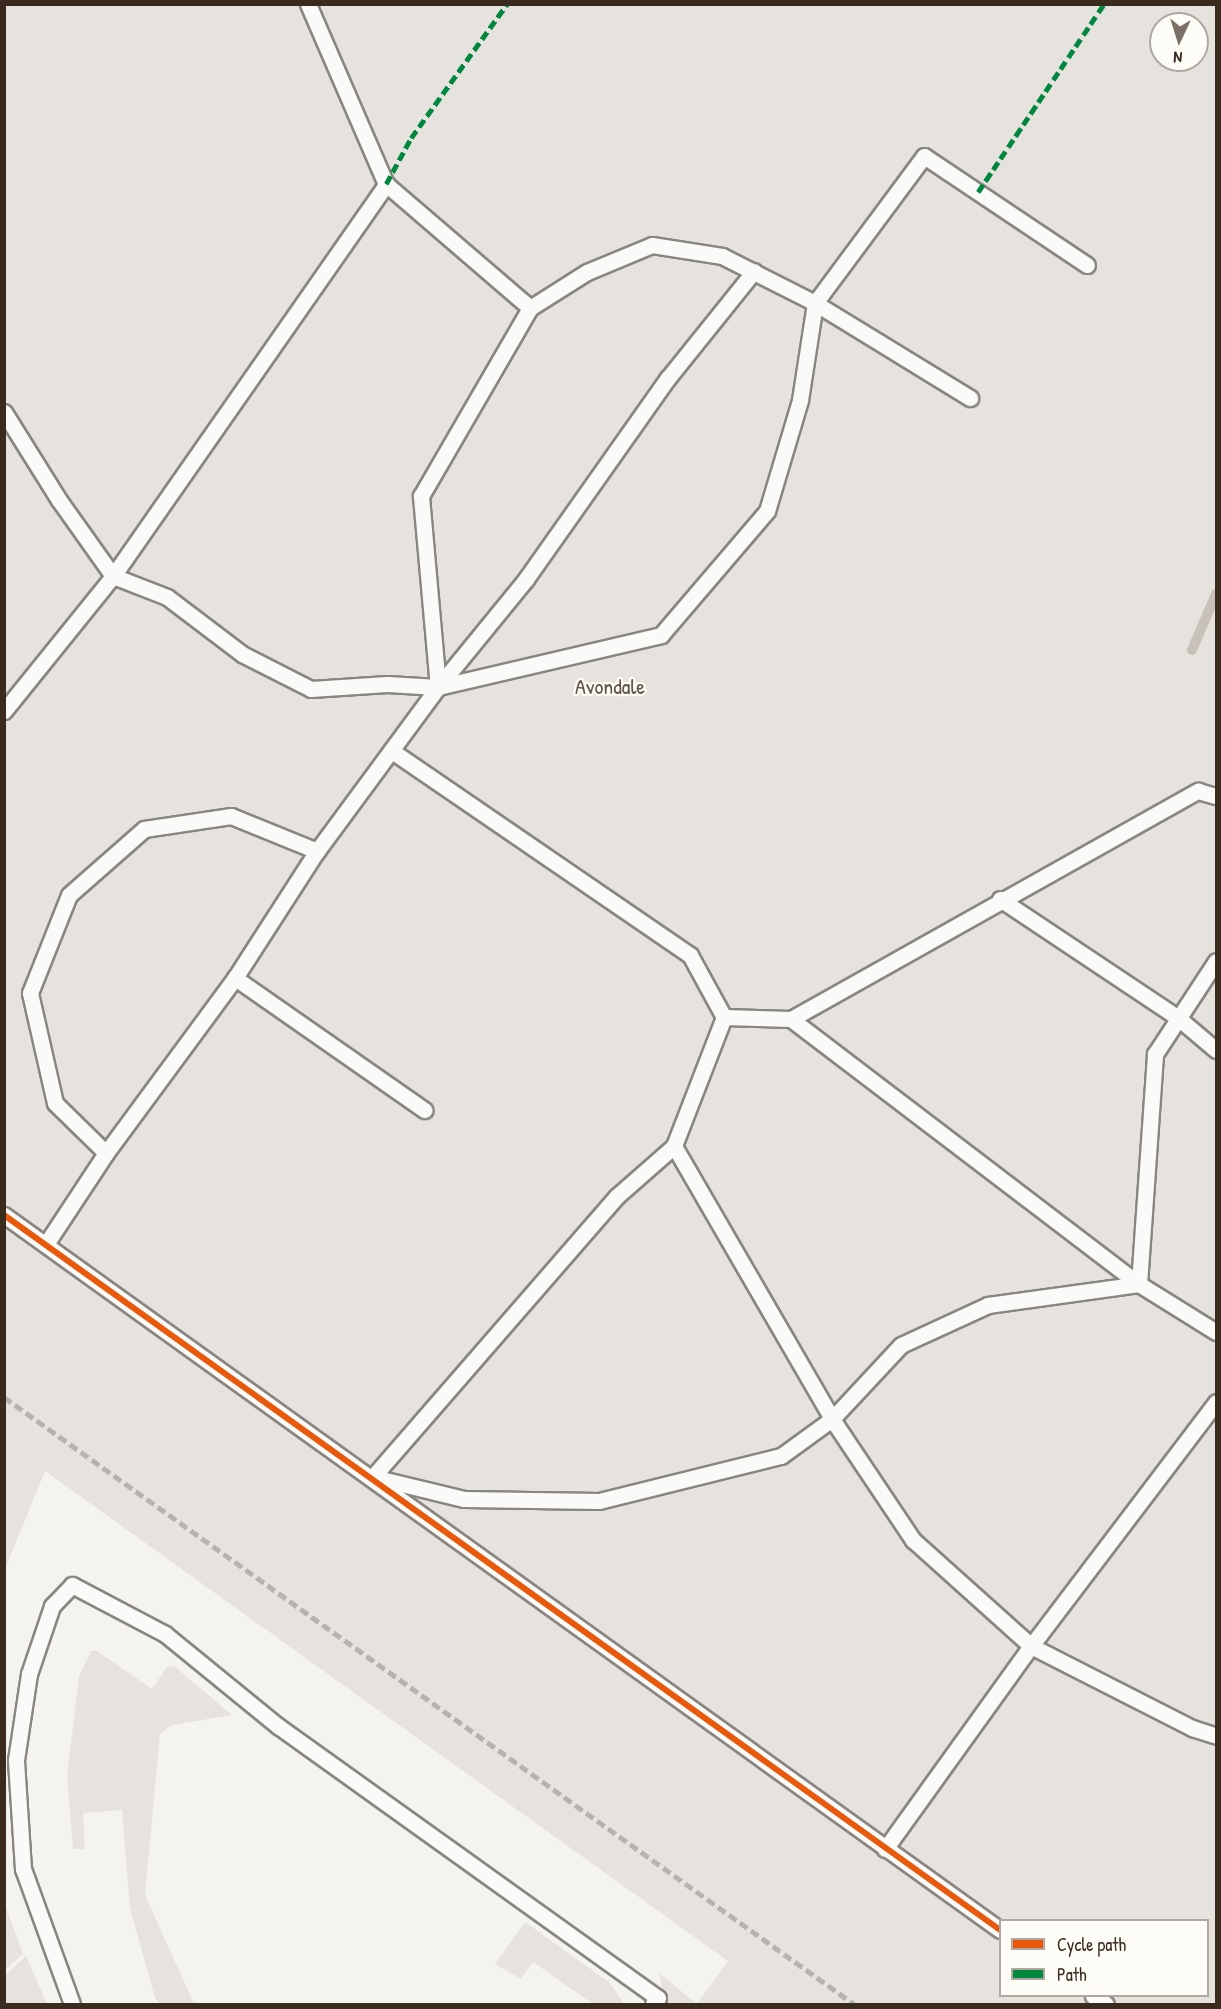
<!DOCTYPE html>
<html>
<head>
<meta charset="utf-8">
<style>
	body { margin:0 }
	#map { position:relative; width:1221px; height:2009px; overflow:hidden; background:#f4f3ef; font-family:"Patrick Hand",sans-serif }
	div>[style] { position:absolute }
	.built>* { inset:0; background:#e6e3de }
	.stream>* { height:10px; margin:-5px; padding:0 5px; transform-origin:5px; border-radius:5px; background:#c7c1ba }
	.roads { filter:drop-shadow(2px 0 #898681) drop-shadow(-2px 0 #898681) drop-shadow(0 2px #898681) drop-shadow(0 -2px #898681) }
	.service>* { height:15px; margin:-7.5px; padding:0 7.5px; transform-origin:7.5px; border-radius:7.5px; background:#fafaf8 }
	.rail>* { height:4.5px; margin-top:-2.25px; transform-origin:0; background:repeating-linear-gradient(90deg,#b5b3b0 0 9px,transparent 0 13.5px) }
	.quiet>* { height:4.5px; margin-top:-2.25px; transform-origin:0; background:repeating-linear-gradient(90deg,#00873e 0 9px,transparent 0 13.5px) }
	.cycleway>* { height:6px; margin:-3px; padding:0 3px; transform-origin:3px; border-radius:3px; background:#e8590c }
	span { translate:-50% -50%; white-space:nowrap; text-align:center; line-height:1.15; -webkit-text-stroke:4.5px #fdfcf7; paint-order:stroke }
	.park-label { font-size:22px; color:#63554a }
	.frame { position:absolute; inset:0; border:6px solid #3b2a1e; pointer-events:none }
	.legend { position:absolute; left:999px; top:1919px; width:210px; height:78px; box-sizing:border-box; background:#fdfcf7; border:2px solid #afa8a0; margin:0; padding:8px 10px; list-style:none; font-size:18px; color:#3b2a1e }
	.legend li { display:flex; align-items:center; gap:12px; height:30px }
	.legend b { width:30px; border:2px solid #afa8a0 }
	.north { position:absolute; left:1149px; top:12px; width:60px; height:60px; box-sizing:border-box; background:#fdfcf7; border:2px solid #afa8a0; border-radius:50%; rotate:184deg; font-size:16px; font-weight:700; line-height:24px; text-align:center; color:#3b2a1e }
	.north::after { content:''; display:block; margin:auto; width:21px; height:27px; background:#7c7067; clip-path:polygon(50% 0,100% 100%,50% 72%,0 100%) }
</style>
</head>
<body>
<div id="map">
	<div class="built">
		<div style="clip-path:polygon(evenodd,5px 5px,1216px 5px,1216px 2004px,665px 2004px,659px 1973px,697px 2004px,728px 1961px,45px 1471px,5px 1569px,5px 5px,1161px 24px,1197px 24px,1197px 60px,1161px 60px,1161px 24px,5px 5px,1000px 1920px,1208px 1920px,1208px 1996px,1000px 1996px,1000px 1920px)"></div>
		<div style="clip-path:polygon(91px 1651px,97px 1651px,152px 1689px,167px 1667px,174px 1666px,232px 1715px,172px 1725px,160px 1734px,145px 1895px,194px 2004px,160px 2004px,155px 1998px,130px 1908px,122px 1810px,83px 1813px,85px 1849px,73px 1849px,67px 1776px,79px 1676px)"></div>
		<div style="clip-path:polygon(4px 1902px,23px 1954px,5px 1970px,4px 1970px)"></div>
		<div style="clip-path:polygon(525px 1922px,609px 1982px,624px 2004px,593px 2004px,533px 1962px,521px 1979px,495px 1964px)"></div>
		<div style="clip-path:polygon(26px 1956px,47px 2004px,5px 2004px,5px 1975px)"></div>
	</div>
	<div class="stream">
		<div style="left:1192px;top:650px;width:61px;rotate:-66.8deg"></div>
	</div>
	<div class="roads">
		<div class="service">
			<div style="left:308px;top:4px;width:196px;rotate:66.6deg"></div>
			<div style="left:386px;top:184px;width:190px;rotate:40.7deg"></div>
			<div style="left:4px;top:412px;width:104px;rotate:58deg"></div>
			<div style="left:59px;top:500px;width:93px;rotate:54.6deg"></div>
			<div style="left:113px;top:576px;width:58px;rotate:21.3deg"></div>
			<div style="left:167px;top:597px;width:94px;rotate:37.2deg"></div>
			<div style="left:242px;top:654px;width:77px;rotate:26.9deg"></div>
			<div style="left:311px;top:689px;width:76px;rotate:-3.8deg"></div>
			<div style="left:387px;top:684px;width:51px;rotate:3.4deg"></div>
			<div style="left:438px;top:687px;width:229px;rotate:-13.1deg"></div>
			<div style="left:661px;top:635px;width:163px;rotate:-49.5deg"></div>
			<div style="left:767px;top:511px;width:116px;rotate:-73.4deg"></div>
			<div style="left:800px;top:400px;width:98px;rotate:-81.2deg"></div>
			<div style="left:815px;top:303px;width:183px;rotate:-53.4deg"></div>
			<div style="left:924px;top:156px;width:196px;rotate:33.8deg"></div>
			<div style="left:438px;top:687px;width:192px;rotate:-95.1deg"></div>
			<div style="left:421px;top:496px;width:217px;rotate:-59.9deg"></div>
			<div style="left:530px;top:308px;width:67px;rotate:-32.3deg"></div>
			<div style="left:587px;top:272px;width:70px;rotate:-22.6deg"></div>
			<div style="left:652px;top:245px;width:71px;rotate:8.9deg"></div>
			<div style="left:722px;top:256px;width:104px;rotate:26.8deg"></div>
			<div style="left:815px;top:303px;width:182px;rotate:31.5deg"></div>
			<div style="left:4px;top:711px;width:174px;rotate:-51.1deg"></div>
			<div style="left:113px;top:576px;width:478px;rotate:-55.1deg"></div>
			<div style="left:392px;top:751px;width:361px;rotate:34.4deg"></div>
			<div style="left:690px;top:955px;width:71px;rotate:61.3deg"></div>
			<div style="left:1000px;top:899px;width:213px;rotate:33.7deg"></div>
			<div style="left:1177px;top:1017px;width:51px;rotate:40.2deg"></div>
			<div style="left:235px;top:978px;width:231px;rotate:34.9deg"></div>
			<div style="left:724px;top:1017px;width:138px;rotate:111.2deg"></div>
			<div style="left:674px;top:1146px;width:76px;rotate:138.7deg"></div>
			<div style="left:617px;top:1196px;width:372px;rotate:131deg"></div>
			<div style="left:373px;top:1477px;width:94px;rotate:13.6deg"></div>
			<div style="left:464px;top:1499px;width:135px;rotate:0.8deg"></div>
			<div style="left:599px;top:1501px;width:187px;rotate:-13.9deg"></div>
			<div style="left:781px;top:1456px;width:63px;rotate:-36deg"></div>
			<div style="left:832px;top:1419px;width:101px;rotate:-47deg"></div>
			<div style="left:901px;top:1345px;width:96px;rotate:-24.7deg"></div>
			<div style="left:988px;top:1305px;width:152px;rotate:-7.9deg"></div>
			<div style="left:1139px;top:1284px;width:231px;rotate:-86deg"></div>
			<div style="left:1155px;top:1054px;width:111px;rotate:-56.7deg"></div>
			<div style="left:724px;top:1017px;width:67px;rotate:1.7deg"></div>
			<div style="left:791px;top:1019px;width:467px;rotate:-29.3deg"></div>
			<div style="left:1198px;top:791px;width:19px;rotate:16deg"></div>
			<div style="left:791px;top:1019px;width:437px;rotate:37.3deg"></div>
			<div style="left:1139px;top:1284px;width:91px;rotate:31.9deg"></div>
			<div style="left:674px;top:1146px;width:315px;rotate:59.9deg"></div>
			<div style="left:832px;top:1419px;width:146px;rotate:56.2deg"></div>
			<div style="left:913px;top:1540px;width:159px;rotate:41.9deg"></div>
			<div style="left:1031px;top:1646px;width:181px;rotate:27deg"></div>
			<div style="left:1192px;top:1728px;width:25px;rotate:18deg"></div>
			<div style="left:106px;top:1153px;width:71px;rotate:-135.6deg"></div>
			<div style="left:55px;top:1103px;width:113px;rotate:-102.8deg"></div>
			<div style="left:30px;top:993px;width:105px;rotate:-68.3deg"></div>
			<div style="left:69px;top:895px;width:100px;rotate:-41.3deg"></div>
			<div style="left:144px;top:829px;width:88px;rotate:-8.5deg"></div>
			<div style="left:231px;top:816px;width:93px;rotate:22.1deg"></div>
			<div style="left:4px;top:1215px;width:1226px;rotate:35.67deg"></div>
			<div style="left:46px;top:1244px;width:109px;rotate:-56.6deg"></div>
			<div style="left:106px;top:1153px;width:217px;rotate:-53.6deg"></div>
			<div style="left:235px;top:978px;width:151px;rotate:-57.2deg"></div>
			<div style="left:317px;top:851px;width:204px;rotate:-53.6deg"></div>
			<div style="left:438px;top:687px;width:139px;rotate:-50.8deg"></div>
			<div style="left:526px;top:579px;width:246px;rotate:-54.8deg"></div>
			<div style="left:668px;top:378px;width:137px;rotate:-51.2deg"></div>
			<div style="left:885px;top:1849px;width:250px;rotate:-54.3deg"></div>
			<div style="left:1031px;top:1646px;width:306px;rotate:-52.8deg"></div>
			<div style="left:1093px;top:1996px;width:15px;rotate:32deg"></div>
			<div style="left:72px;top:2004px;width:144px;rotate:-109.9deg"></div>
			<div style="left:23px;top:1869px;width:109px;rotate:-93.7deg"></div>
			<div style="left:16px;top:1760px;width:87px;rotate:-81.4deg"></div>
			<div style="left:29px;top:1674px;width:72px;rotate:-71.3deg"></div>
			<div style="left:52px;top:1606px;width:29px;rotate:-46deg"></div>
			<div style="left:72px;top:1585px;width:105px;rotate:27.8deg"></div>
			<div style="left:165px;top:1634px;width:146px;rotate:39.2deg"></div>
			<div style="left:278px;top:1726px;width:467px;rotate:35.6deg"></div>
			<div style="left:658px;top:1998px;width:8px;rotate:130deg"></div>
		</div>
	</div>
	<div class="rail">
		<div style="left:4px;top:1397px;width:1044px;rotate:35.53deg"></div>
	</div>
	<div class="quiet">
		<div style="left:386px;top:184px;width:52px;rotate:-61.5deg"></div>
		<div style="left:411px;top:138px;width:165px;rotate:-54.4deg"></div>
		<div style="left:978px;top:192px;width:226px;rotate:-56.2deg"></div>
	</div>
	<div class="cycleway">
		<div style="left:4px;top:1215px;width:1226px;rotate:35.67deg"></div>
	</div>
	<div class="park-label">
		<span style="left:610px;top:687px">Avondale</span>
	</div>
	<div class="frame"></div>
	<ul class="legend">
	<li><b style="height:8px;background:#e8590c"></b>Cycle path</li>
	<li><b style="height:8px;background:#00873e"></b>Path</li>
	</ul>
	<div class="north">N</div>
</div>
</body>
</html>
